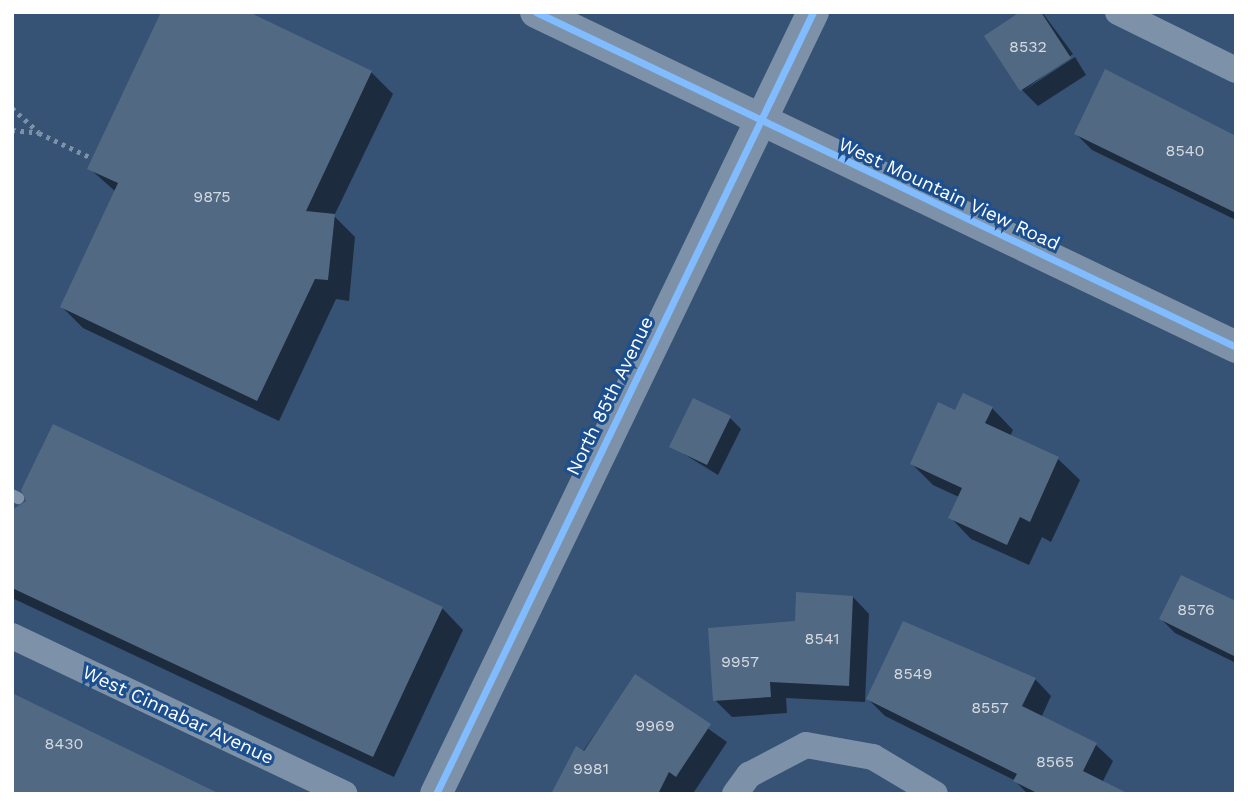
<!DOCTYPE html>
<html>
<head>
<meta charset="utf-8">
<style>
	body { margin:0 }
	#map { position:relative; width:1248px; height:806px; overflow:hidden; background:#365274; font-family:"Work Sans",sans-serif }
	div>[style] { position:absolute }
	.shadow>* { inset:0; background:#0007 }
	.building>* { inset:0; background:#526984 }
	.path>* { height:4.5px; margin-top:-2.25px; transform-origin:0; background:repeating-linear-gradient(90deg,#7d92a8 0 3.5px,transparent 0 8.5px) }
	.service>* { height:12px; margin:-6px; padding:0 6px; transform-origin:6px; border-radius:6px; background:#7d92a8 }
	.minor>* { height:26px; margin:-13px; padding:0 13px; transform-origin:13px; border-radius:13px; background:#7d92a8 }
	.tertiary>* { height:32px; margin:-16px; padding:0 16px; transform-origin:16px; border-radius:16px; background:#7d92a8 }
	.cycleway>* { height:7px; margin:-3.5px; padding:0 3.5px; transform-origin:3.5px; border-radius:3.5px; background:#80bcff }
	span { translate:-50% -50%; white-space:nowrap; text-align:center; line-height:1.15; -webkit-text-stroke:6px #1b4f8f; paint-order:stroke }
	.number-label { font-size:16px; color:#d4dae0 }
	.number-label span { -webkit-text-stroke-width:0 }
	.street-label { font-size:19px; color:#fff }
	.frame { position:absolute; inset:0; border:14px solid #fff; pointer-events:none }
</style>
</head>
<body>
<div id="map">
	<div class="shadow">
		<div style="clip-path:polygon(1024px 12px,1042px 12px,1073px 54px,1023px 91px,987px 36px)"></div>
		<div style="clip-path:polygon(1075px 57px,1086px 75px,1038px 106px,1023px 91px)"></div>
		<div style="clip-path:polygon(371px 72px,393px 94px,334px 216px,355px 237px,349px 301px,336px 299px,279px 421px,83px 328px,62px 307px,116px 192px,89px 168px)"></div>
		<div style="clip-path:polygon(1076px 134px,1236px 138px,1236px 220px,1092px 150px)"></div>
		<div style="clip-path:polygon(992px 408px,1013px 430px,1010px 436px,1058px 459px,1080px 480px,1051px 542px,1042px 537px,1029px 565px,971px 539px,950px 517px,959px 497px,933px 485px,912px 464px,956px 413px)"></div>
		<div style="clip-path:polygon(730px 418px,741px 429px,718px 475px,671px 446px)"></div>
		<div style="clip-path:polygon(28px 502px,442px 608px,463px 630px,394px 777px,12px 598px,12px 514px)"></div>
		<div style="clip-path:polygon(853px 597px,869px 614px,865px 702px,786px 698px,787px 713px,732px 717px,715px 700px)"></div>
		<div style="clip-path:polygon(1236px 605px,1236px 663px,1175px 633px,1161px 619px)"></div>
		<div style="clip-path:polygon(635px 677px,727px 742px,694px 792px,553px 794px)"></div>
		<div style="clip-path:polygon(1035px 679px,1051px 696px,1041px 718px,1096px 745px,1113px 761px,1102px 783px,1125px 794px,1028px 794px,1014px 780px,885px 716px,868px 699px)"></div>
	</div>
	<div class="building">
		<div style="clip-path:polygon(161px 12px,249px 12px,372px 71px,306px 211px,335px 214px,328px 280px,315px 279px,257px 401px,60px 307px,118px 183px,87px 169px)"></div>
		<div style="clip-path:polygon(1020px 12px,1041px 12px,1071px 58px,1020px 91px,984px 36px)"></div>
		<div style="clip-path:polygon(1105px 69px,1236px 136px,1236px 213px,1074px 134px)"></div>
		<div style="clip-path:polygon(963px 393px,993px 407px,985px 423px,1059px 457px,1030px 522px,1020px 517px,1007px 545px,948px 518px,962px 488px,910px 464px,938px 402px,955px 410px)"></div>
		<div style="clip-path:polygon(693px 398px,731px 416px,707px 465px,669px 447px)"></div>
		<div style="clip-path:polygon(53px 424px,443px 607px,373px 757px,12px 588px,12px 510px,26px 501px,21px 490px)"></div>
		<div style="clip-path:polygon(1181px 575px,1236px 601px,1236px 657px,1159px 619px)"></div>
		<div style="clip-path:polygon(796px 592px,853px 596px,849px 686px,770px 682px,771px 697px,713px 701px,708px 628px,795px 621px)"></div>
		<div style="clip-path:polygon(903px 621px,1036px 678px,1022px 706px,1097px 743px,1083px 771px,1129px 794px,1039px 794px,1013px 781px,1017px 774px,866px 699px)"></div>
		<div style="clip-path:polygon(635px 674px,711px 724px,676px 777px,669px 772px,658px 794px,551px 794px,576px 746px,584px 751px)"></div>
		<div style="clip-path:polygon(12px 693px,220px 794px,12px 794px)"></div>
	</div>
	<div class="path">
		<div style="left:12px;top:108px;width:36px;rotate:42deg"></div>
		<div style="left:12px;top:130px;width:27px;rotate:6deg"></div>
		<div style="left:39px;top:133px;width:59px;rotate:25.3deg"></div>
	</div>
	<div class="service">
		<div style="left:12px;top:495px;width:7px;rotate:27deg"></div>
	</div>
	<div class="minor">
		<div style="left:1118px;top:12px;width:131px;rotate:26.2deg"></div>
		<div style="left:12px;top:636px;width:368px;rotate:25.4deg"></div>
		<div style="left:735px;top:794px;width:24px;rotate:-54deg"></div>
		<div style="left:749px;top:775px;width:64px;rotate:-27.8deg"></div>
		<div style="left:806px;top:745px;width:68px;rotate:10.2deg"></div>
		<div style="left:873px;top:757px;width:72px;rotate:30.8deg"></div>
	</div>
	<div class="tertiary">
		<div style="left:536px;top:12px;width:776px;rotate:25.57deg"></div>
		<div style="left:436px;top:794px;width:868px;rotate:-64.26deg"></div>
	</div>
	<div class="cycleway">
		<div style="left:536px;top:12px;width:776px;rotate:25.57deg"></div>
		<div style="left:436px;top:794px;width:868px;rotate:-64.26deg"></div>
	</div>
	<div class="number-label">
		<span style="left:1028px;top:47px">8532</span>
		<span style="left:1185px;top:151px">8540</span>
		<span style="left:212px;top:197px">9875</span>
		<span style="left:1196px;top:610px">8576</span>
		<span style="left:822px;top:639px">8541</span>
		<span style="left:740px;top:662px">9957</span>
		<span style="left:913px;top:674px">8549</span>
		<span style="left:990px;top:708px">8557</span>
		<span style="left:655px;top:726px">9969</span>
		<span style="left:64px;top:744px">8430</span>
		<span style="left:1055px;top:762px">8565</span>
		<span style="left:591px;top:769px">9981</span>
	</div>
	<div class="street-label">
		<span style="left:949px;top:194px;rotate:25deg">West Mountain View Road</span>
		<span style="left:610px;top:396px;rotate:-64deg">North 85th Avenue</span>
		<span style="left:178px;top:715px;rotate:25deg">West Cinnabar Avenue</span>
	</div>
	<div class="frame"></div>
</div>
</body>
</html>
